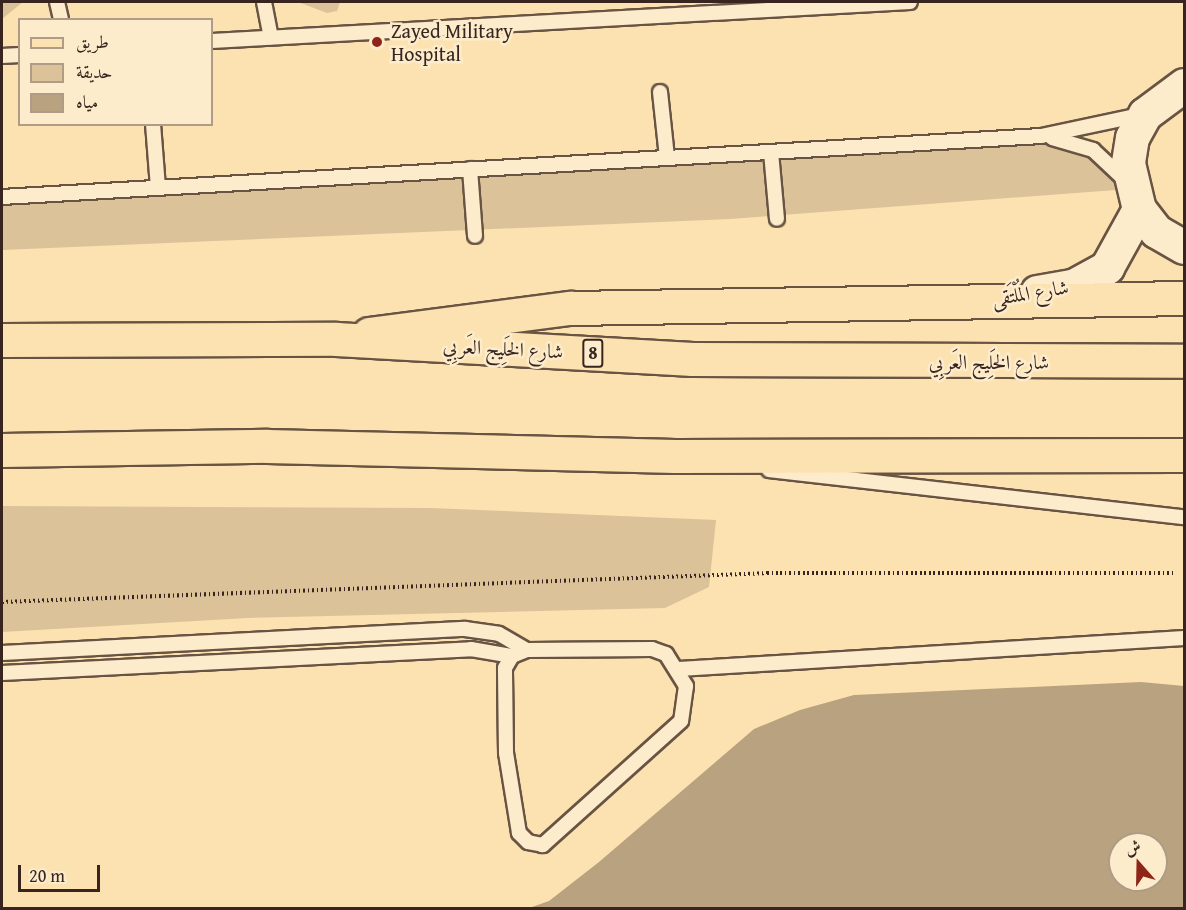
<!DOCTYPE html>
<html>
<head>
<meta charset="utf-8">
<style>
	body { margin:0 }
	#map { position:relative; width:1186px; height:910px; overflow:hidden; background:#fce2b1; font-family:"Gentium Book Plus",Amiri,serif }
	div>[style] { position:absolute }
	.green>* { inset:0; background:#dbc298 }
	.water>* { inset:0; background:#b9a27f }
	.path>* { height:4px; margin-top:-2px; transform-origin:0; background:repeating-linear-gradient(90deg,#38251f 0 1.5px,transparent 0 4.5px) }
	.roads { filter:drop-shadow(2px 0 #695444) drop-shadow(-2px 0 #695444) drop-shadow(0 2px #695444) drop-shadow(0 -2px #695444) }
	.lane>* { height:14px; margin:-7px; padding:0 7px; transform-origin:7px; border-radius:7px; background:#fdeccc }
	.secondary>* { height:33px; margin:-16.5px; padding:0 16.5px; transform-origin:16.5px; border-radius:16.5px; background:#fdeccc }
	.primary>* { height:33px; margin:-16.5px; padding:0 16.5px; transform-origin:16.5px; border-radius:16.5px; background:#fce2b1 }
	.highway>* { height:33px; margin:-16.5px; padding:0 16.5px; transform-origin:16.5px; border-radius:16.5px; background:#fce2b1 }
	.dots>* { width:16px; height:16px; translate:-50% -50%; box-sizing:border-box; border:3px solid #fdeccc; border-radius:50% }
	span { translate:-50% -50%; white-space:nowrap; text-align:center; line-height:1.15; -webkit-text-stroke:5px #fdeccc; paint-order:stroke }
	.shield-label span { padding:2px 4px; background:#fdeccc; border:2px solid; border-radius:4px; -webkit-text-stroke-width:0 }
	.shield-label { font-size:18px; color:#38251f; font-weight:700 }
	.poi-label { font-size:20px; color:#38251f }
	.left { translate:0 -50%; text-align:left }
	.street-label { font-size:20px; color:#38251f }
	.frame { position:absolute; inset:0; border:3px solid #38251f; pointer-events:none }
	.legend { position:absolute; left:18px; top:18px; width:195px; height:108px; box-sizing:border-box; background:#fdeccc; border:2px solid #ae9c87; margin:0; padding:8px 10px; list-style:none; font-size:18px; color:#38251f }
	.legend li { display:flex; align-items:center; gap:12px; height:30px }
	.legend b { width:30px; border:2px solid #ae9c87 }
	.north { position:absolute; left:1108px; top:832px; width:60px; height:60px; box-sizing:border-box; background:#fdeccc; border:2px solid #ae9c87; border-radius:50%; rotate:340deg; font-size:16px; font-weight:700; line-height:24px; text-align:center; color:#38251f }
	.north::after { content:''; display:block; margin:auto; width:21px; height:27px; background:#8f2418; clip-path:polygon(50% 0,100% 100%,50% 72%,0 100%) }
	.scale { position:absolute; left:18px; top:865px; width:82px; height:27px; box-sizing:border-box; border:3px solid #38251f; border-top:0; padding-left:8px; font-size:18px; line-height:21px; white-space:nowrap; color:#38251f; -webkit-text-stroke:4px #fdeccc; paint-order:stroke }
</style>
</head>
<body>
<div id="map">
	<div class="green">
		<div style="clip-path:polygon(2px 2px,23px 2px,2px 19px)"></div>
		<div style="clip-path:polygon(298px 2px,340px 2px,337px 11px,327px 13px)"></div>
		<div style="clip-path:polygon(1057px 143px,1114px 159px,1120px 184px,1116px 190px,730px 219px,2px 250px,2px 204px)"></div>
		<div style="clip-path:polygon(2px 506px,431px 508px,716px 520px,709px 587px,665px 608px,248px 618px,2px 632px)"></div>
	</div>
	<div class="water">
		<div style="clip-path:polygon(evenodd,1141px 682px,1184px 686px,1184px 908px,529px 908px,549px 901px,599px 862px,754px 729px,800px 710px,854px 695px,1141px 682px,1120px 844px,1156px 844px,1156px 880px,1120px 880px,1120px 844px)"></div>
	</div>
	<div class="path">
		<div style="left:2px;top:602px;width:766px;rotate:-2.17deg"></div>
		<div style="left:767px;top:573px;width:408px"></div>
	</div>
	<div class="roads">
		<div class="lane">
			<div style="left:57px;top:2px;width:18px;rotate:77deg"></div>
			<div style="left:264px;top:2px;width:36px;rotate:79deg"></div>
			<div style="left:212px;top:41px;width:699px;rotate:-3.2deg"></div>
			<div style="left:2px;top:56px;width:18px;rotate:-3deg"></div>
			<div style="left:660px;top:92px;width:66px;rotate:83.9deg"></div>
			<div style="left:153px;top:124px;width:63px;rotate:85.5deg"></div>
			<div style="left:1052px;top:138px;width:43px;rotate:16.3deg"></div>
			<div style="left:1093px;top:150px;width:40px;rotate:43deg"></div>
			<div style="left:771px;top:152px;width:67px;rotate:84.9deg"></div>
			<div style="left:470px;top:169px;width:67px;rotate:85.7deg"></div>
			<div style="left:2px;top:197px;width:1041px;rotate:-3.36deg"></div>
			<div style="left:1041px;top:136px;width:102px;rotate:-11.9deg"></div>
			<div style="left:769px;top:470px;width:418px;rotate:6.5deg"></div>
			<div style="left:2px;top:653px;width:464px;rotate:-3deg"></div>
			<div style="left:465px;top:629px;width:34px;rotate:8deg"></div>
			<div style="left:499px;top:634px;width:32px;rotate:30deg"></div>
			<div style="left:527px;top:650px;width:125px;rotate:-0.5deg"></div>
			<div style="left:652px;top:649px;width:15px;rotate:20deg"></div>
			<div style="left:666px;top:654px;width:38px;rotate:58deg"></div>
			<div style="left:686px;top:686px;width:35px;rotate:98deg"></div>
			<div style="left:681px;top:721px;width:186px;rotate:138.1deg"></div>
			<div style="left:543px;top:845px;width:15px;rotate:-169deg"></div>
			<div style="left:528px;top:842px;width:13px;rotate:-135deg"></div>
			<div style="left:519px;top:833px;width:81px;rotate:-99.2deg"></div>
			<div style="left:506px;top:753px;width:85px;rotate:-90.7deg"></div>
			<div style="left:505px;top:668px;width:14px;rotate:-60deg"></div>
			<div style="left:512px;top:656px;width:16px;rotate:-22deg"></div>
			<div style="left:679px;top:669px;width:506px;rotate:-3.51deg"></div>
			<div style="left:2px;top:673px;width:470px;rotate:-2.9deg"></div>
			<div style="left:471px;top:649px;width:42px;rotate:9.7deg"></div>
		</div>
		<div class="secondary">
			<div style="left:1184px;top:85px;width:49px;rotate:143.4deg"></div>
			<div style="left:1145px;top:114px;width:26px;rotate:119deg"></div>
			<div style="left:1132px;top:137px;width:26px;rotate:99deg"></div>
			<div style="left:1128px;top:163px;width:47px;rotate:76.6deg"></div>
			<div style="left:1139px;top:209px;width:28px;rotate:52deg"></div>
			<div style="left:1156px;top:231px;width:32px;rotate:30deg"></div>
			<div style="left:1037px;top:292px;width:39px;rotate:-10deg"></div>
			<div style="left:1075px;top:285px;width:37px;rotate:-29deg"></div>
			<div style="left:1107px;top:267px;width:66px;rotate:-61.1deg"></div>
		</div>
		<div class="primary">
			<div style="left:369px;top:334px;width:203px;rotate:-7.4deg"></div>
			<div style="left:570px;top:308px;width:614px;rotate:-0.93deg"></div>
		</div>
		<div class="highway">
			<div style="left:2px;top:340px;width:334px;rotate:-0.2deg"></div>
			<div style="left:336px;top:339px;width:357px;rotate:3.2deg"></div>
			<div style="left:692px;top:359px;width:492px;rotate:0.2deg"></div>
			<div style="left:2px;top:450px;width:265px;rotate:-0.9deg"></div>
			<div style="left:267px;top:446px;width:408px;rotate:1.4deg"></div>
			<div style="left:675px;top:456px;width:509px;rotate:-0.11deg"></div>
		</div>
	</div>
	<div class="dots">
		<div style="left:377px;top:42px;background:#8f2418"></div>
	</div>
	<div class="shield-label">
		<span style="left:593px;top:353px">8</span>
	</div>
	<div class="poi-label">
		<span class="left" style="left:391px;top:42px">Zayed Military<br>Hospital</span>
	</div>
	<div class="street-label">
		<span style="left:1030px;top:292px;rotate:-9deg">شارع المُلْتَقى</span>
		<span style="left:503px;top:348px;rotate:3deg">شارع الخَلِيج العَربِي</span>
		<span style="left:989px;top:361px">شارع الخَلِيج العَربِي</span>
	</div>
	<div class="frame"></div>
	<ul class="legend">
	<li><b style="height:8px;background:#fce2b1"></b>طريق</li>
	<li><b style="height:16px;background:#dbc298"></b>حديقة</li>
	<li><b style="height:16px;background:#b9a27f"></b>مياه</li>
	</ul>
	<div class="north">ش</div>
	<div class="scale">20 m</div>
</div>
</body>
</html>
